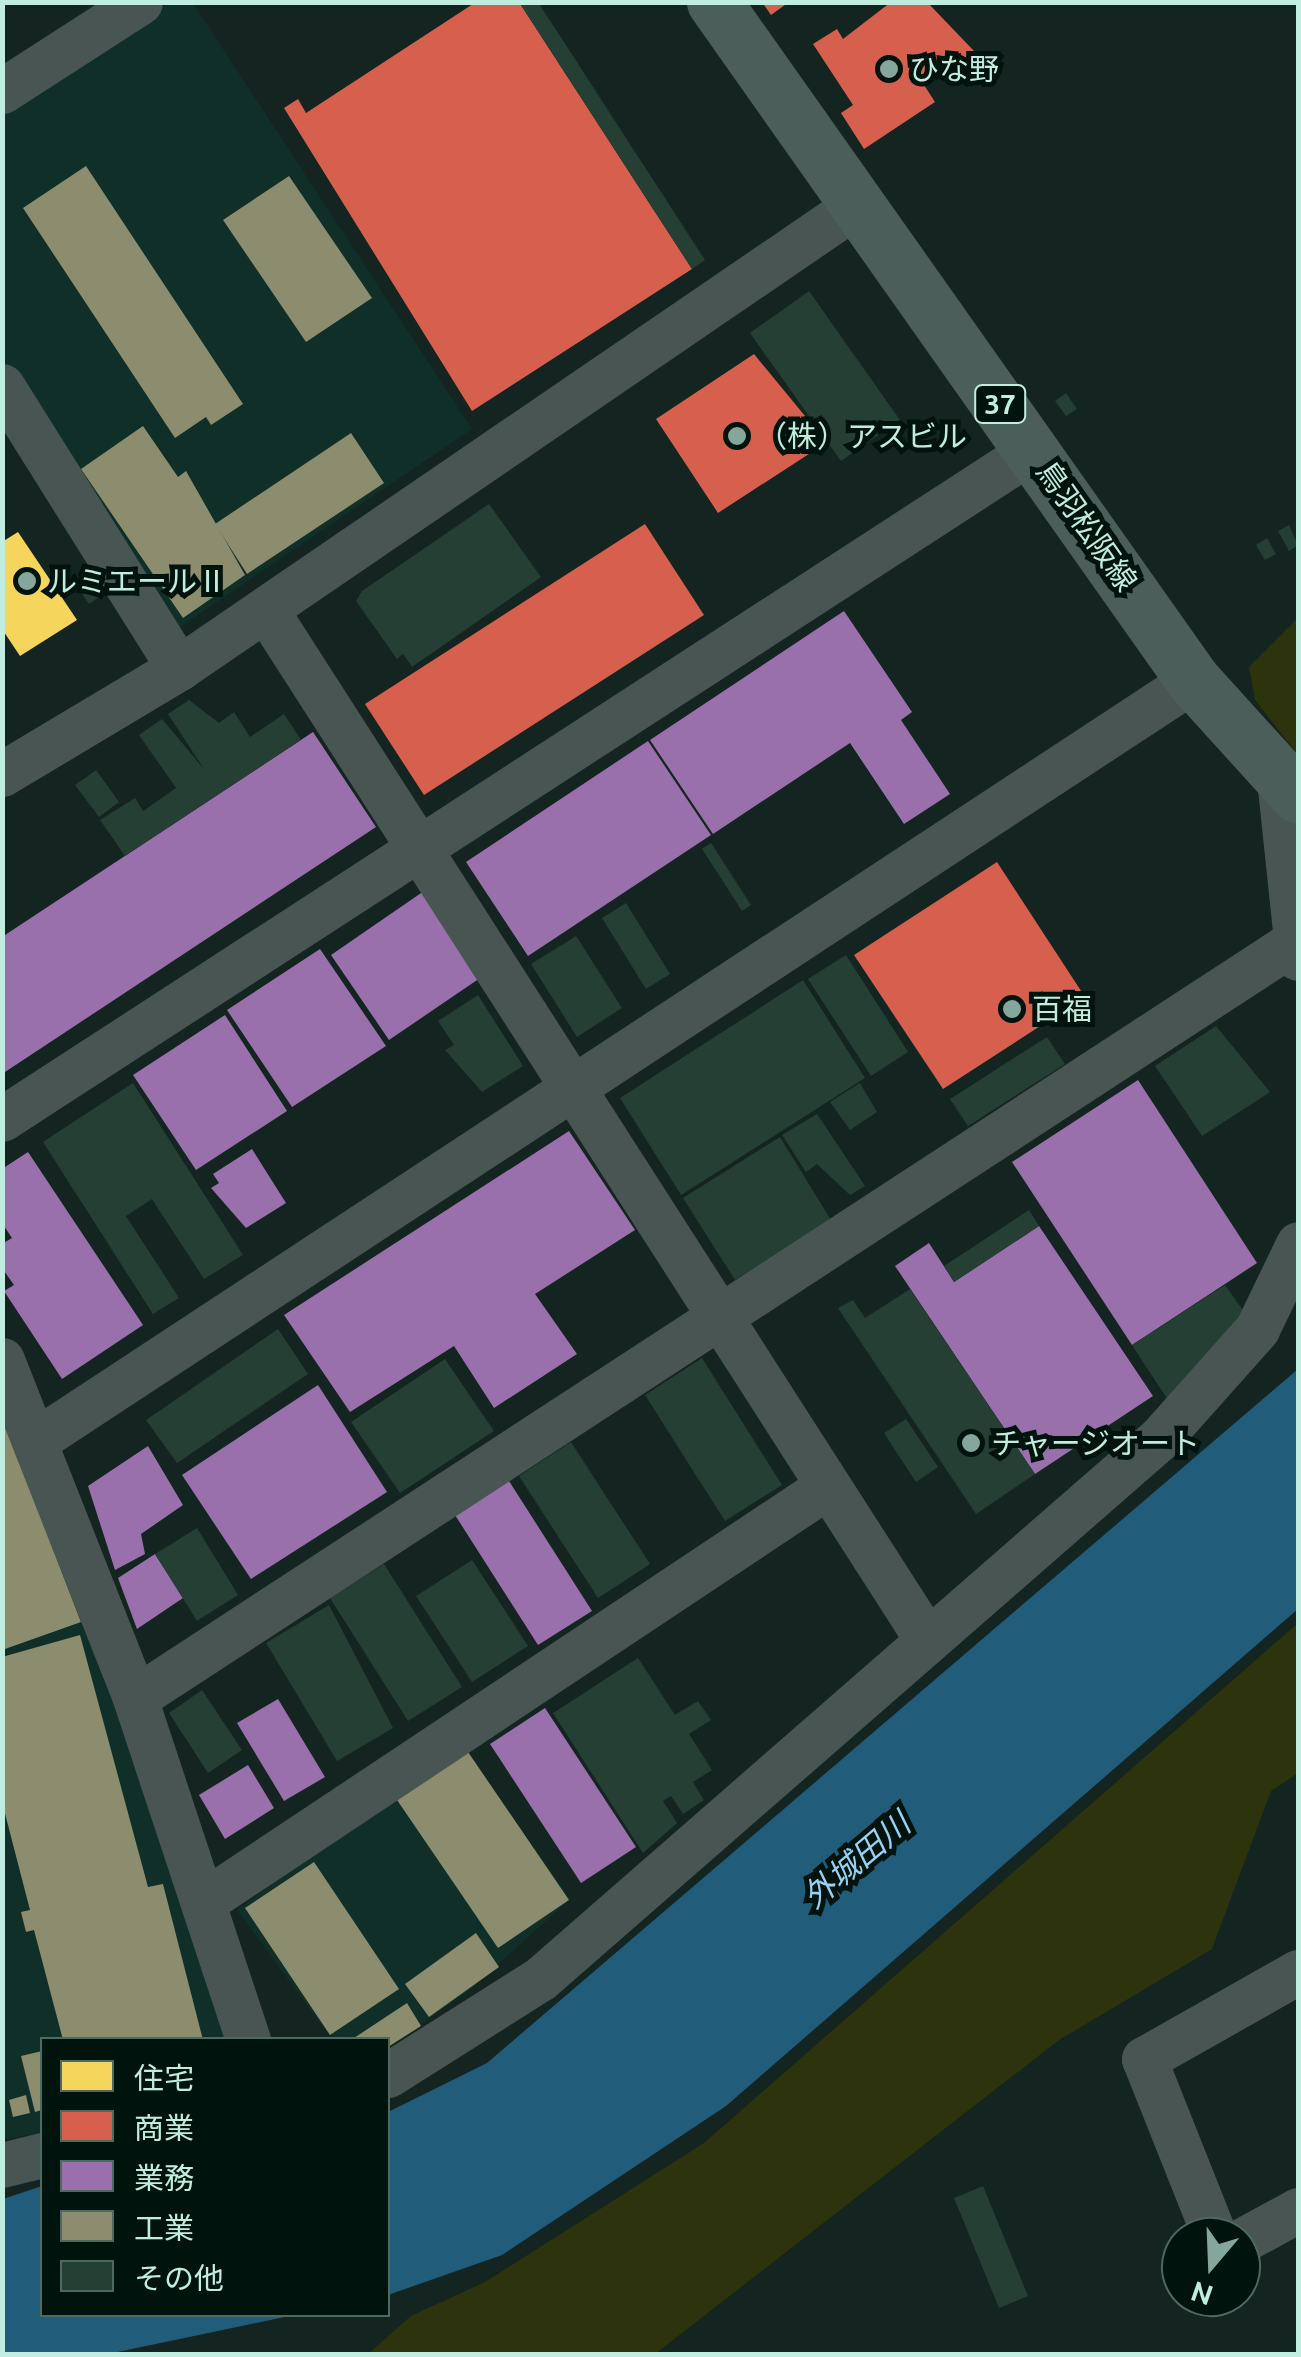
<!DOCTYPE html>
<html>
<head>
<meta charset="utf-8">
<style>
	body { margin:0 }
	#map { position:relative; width:1301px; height:2357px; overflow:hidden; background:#142420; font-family:Ubuntu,"Noto Sans JP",sans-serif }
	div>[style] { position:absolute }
	.built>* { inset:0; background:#102f28 }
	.green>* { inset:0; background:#2d340d }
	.water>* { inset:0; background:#215c7a }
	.homes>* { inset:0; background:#f6d55c }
	.shops>* { inset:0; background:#d6604d }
	.offices>* { inset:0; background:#9970ab }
	.industry>* { inset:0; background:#8c8c6e }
	.building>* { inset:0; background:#253f35 }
	.minor>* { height:45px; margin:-22.5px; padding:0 22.5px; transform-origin:22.5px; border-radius:22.5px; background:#485552 }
	.major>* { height:55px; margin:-27.5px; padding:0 27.5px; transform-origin:27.5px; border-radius:27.5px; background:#4b5e5a }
	.dots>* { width:28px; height:28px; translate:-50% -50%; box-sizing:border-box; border:5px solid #00130d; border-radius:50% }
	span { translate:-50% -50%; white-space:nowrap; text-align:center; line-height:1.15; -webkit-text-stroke:10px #00130d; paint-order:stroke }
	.shield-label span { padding:2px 8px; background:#00130d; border:2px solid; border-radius:8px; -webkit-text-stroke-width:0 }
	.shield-label { font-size:28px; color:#c1ece0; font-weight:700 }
	.poi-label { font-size:30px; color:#c1ece0 }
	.left { translate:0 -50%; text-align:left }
	.street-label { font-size:30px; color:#c1ece0 }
	.water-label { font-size:32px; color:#96d2f7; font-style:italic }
	.frame { position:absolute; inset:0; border:5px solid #c1ece0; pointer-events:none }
	.legend { position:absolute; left:40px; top:2037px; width:350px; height:280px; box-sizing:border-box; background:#00130d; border:2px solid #4d6a61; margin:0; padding:12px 18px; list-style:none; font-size:30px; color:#c1ece0 }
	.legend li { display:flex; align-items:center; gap:20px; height:50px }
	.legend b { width:50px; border:2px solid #4d6a61 }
	.north { position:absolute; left:1161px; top:2217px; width:100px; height:100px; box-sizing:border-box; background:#00130d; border:2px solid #4d6a61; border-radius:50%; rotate:199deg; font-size:28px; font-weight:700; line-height:40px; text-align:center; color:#c1ece0 }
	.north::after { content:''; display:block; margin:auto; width:35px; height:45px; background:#84a69d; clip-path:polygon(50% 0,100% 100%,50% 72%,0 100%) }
</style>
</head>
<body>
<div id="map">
	<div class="built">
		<div style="clip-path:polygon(169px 3px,193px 3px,472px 429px,180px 627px,3px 364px,3px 109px)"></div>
		<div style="clip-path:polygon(2px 1405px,145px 1773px,232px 2039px,42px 2040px,42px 2132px,3px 2140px)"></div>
		<div style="clip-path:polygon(462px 1746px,570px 1899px,470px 1990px,388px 2047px,388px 2040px,332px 2039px,237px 1910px)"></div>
	</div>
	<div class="green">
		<div style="clip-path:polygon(1298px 618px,1298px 755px,1255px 700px,1249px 667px)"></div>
		<div style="clip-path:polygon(1298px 1623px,1298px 1773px,1271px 1791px,1212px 1949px,1059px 2040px,655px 2354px,368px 2354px,411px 2316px,485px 2282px,704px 2143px)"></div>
	</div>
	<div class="water">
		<div style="clip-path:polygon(1298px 1369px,1298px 1609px,726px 2106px,502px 2255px,388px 2295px,388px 2112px,487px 2063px)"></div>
		<div style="clip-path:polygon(42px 2186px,42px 2314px,294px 2315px,108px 2354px,3px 2354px,3px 2199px)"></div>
	</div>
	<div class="homes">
		<div style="clip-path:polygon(18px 532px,77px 620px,20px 656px,2px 629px,2px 542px)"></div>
	</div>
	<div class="shops">
		<div style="clip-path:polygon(476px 2px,519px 2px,692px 269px,472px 411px,284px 108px,298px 99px,306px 113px)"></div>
		<div style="clip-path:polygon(762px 2px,789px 2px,771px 15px)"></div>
		<div style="clip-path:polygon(891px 2px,927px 2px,975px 52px,924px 85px,935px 102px,864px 149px,841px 113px,853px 105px,813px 44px,837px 29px,843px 39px)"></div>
		<div style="clip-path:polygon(754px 354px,805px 416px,797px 422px,815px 450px,718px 513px,656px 419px)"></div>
		<div style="clip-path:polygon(645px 524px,704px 615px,424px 795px,365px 704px)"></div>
		<div style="clip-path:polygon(997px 862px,1085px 997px,943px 1089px,854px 955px)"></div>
	</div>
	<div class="offices">
		<div style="clip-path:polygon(844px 611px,912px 712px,901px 720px,950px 794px,904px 824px,850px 743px,713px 834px,650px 740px)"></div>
		<div style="clip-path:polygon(313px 732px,376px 827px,2px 1074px,2px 937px)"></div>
		<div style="clip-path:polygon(648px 741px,711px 835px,528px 956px,466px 862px)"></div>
		<div style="clip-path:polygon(424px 891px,483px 976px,389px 1040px,331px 955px)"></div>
		<div style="clip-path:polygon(320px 949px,386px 1046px,292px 1107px,227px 1010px)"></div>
		<div style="clip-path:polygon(225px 1015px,287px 1111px,196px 1170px,133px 1075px)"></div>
		<div style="clip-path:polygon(1138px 1080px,1257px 1263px,1132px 1345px,1012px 1162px)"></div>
		<div style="clip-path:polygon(569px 1131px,635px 1230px,535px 1294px,577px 1354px,494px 1408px,454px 1346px,350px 1412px,284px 1315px)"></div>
		<div style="clip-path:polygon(252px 1149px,286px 1203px,246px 1228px,211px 1188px,219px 1183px,213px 1174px)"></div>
		<div style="clip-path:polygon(28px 1152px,143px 1325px,62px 1379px,4px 1291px,14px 1285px,2px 1268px,2px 1244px,12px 1238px,2px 1223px,2px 1169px)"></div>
		<div style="clip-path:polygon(1039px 1226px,1153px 1396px,1035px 1474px,895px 1266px,929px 1243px,954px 1282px)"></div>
		<div style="clip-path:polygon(318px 1385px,387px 1492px,251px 1579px,182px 1475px)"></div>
		<div style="clip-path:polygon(148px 1446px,183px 1505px,141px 1534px,145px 1554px,115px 1570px,88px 1486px)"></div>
		<div style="clip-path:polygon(509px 1481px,592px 1611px,538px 1645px,455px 1515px)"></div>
		<div style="clip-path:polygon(155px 1554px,183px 1598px,137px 1629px,118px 1578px)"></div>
		<div style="clip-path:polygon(278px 1699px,325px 1777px,284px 1801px,237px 1723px)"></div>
		<div style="clip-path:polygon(545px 1708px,636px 1847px,581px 1883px,490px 1744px)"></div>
		<div style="clip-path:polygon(248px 1765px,274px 1808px,225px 1839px,199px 1795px)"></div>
	</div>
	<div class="industry">
		<div style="clip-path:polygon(86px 166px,243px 404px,211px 425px,206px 417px,175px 438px,23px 208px)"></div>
		<div style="clip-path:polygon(289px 176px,372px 298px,306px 342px,223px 220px)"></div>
		<div style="clip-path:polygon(143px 426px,178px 477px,186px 471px,245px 575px,183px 618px,81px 469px)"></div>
		<div style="clip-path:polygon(351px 433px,384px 483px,247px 574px,215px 524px)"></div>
		<div style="clip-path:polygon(3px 1419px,81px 1622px,5px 1649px,2px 1643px)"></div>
		<div style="clip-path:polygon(80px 1635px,148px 1887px,163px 1884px,203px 2040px,63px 2040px,34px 1930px,26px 1932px,21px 1912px,30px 1910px,2px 1802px,2px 1657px)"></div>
		<div style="clip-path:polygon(466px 1749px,569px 1900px,498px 1948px,395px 1797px)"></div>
		<div style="clip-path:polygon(314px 1862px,399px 1989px,330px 2035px,245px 1908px)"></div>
		<div style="clip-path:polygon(476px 1933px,499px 1967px,429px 2017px,405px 1984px)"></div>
		<div style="clip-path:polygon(407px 2003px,421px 2026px,388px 2047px,388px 2040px,351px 2040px)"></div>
		<div style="clip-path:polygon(42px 2051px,42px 2110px,35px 2112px,21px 2056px)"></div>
		<div style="clip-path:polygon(26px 2095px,30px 2113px,13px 2117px,9px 2100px)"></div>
	</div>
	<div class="building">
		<div style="clip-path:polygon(519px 2px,538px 2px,705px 260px,692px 269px)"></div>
		<div style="clip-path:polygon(809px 291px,900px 420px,841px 461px,750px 333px)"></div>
		<div style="clip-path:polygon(1066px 393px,1077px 409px,1066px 416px,1055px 401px)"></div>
		<div style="clip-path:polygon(489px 504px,541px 577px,412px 667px,403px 654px,397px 659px,356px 601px,362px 591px)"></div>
		<div style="clip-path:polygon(1289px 525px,1298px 545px,1289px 551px,1278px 531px)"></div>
		<div style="clip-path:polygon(1267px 538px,1276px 554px,1265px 560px,1256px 545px)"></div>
		<div style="clip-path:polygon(96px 582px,104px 594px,89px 604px,81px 592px)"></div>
		<div style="clip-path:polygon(189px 700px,219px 723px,234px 712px,250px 737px,284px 714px,301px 740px,125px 856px,100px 820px,135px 798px,143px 811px,176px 788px,139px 735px,162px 719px,204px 769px,168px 714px)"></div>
		<div style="clip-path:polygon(96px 770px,119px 802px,99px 817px,75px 785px)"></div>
		<div style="clip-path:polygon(711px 843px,751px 905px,742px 911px,702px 849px)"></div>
		<div style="clip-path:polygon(626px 903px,670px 974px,646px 989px,602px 918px)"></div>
		<div style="clip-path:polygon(576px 936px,622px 1008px,577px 1037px,531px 964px)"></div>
		<div style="clip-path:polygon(846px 955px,908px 1052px,871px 1076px,808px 979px)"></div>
		<div style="clip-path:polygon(803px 980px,865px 1078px,681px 1195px,620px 1098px)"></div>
		<div style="clip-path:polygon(478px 995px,523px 1066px,482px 1092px,445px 1050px,454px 1045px,438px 1021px)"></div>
		<div style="clip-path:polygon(1216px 1026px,1270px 1092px,1202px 1136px,1155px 1066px)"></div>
		<div style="clip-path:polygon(1047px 1037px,1065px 1064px,968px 1126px,950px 1099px)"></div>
		<div style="clip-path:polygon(133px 1083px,243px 1255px,204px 1279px,152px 1199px,126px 1216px,179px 1298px,153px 1314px,43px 1142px)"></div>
		<div style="clip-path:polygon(860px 1083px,877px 1112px,850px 1130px,830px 1102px)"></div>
		<div style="clip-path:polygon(817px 1114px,865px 1186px,850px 1195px,817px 1164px,806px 1172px,782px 1135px)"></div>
		<div style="clip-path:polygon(780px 1137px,831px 1220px,735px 1280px,683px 1198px)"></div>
		<div style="clip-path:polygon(1029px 1210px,1039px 1226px,954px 1282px,944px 1266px)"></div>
		<div style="clip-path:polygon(1225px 1285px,1245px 1313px,1168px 1400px,1132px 1345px)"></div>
		<div style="clip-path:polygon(910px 1289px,1035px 1474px,976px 1514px,838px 1308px,853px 1300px,865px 1318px)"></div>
		<div style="clip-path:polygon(278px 1329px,308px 1374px,177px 1463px,146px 1420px)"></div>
		<div style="clip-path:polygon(702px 1358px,782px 1485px,725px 1521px,645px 1395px)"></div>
		<div style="clip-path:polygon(445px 1359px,494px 1431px,400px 1493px,351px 1422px)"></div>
		<div style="clip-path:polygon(906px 1419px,938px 1467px,916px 1482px,884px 1433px)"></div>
		<div style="clip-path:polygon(571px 1442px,650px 1564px,598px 1598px,519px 1476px)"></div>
		<div style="clip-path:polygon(197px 1528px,238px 1595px,197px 1621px,155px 1554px)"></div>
		<div style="clip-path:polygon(472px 1560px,528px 1646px,472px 1682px,416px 1596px)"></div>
		<div style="clip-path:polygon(384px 1564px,462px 1687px,408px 1721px,330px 1598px)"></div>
		<div style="clip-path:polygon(329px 1605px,393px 1728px,337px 1761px,266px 1643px)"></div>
		<div style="clip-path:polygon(638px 1658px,675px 1715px,698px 1701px,711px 1720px,689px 1734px,712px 1770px,693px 1782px,704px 1800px,683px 1814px,671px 1796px,663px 1801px,677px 1823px,643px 1853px,553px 1713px)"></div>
		<div style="clip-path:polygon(202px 1690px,242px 1750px,208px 1773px,169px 1713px)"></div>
		<div style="clip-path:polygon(983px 2186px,1028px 2296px,999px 2308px,954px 2198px)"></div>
	</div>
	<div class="minor">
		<div style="left:2px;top:91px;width:164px;rotate:-32.8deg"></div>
		<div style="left:2px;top:386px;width:333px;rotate:57.9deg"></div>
		<div style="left:266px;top:610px;width:1222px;rotate:57.3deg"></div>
		<div style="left:1278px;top:769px;width:190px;rotate:84deg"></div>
		<div style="left:2px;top:774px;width:206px;rotate:-30.9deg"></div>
		<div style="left:179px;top:668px;width:815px;rotate:-34.35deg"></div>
		<div style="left:2px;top:1119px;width:1230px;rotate:-32.99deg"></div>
		<div style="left:2px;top:1360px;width:363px;rotate:68.5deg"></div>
		<div style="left:135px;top:1698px;width:360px;rotate:71.7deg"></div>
		<div style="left:35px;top:1441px;width:1386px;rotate:-33.31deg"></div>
		<div style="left:135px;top:1698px;width:1387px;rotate:-33.12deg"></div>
		<div style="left:206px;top:1900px;width:747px;rotate:-33.65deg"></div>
		<div style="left:388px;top:2075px;width:180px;rotate:-32.3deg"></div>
		<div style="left:540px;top:1979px;width:823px;rotate:-41.11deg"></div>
		<div style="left:1160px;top:1438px;width:146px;rotate:-48.3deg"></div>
		<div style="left:1257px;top:1329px;width:94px;rotate:-64.2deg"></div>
		<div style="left:2px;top:2165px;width:41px;rotate:-14deg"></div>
		<div style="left:1215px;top:2237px;width:192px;rotate:-111.7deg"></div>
		<div style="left:1144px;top:2059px;width:177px;rotate:-29.5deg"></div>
		<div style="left:1241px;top:2241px;width:65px;rotate:-28.5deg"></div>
	</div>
	<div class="major">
		<div style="left:714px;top:2px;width:830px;rotate:54.76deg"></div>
		<div style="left:1193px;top:680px;width:156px;rotate:47.8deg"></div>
	</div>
	<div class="dots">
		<div style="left:889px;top:69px;background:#84a69d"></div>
		<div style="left:737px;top:436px;background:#84a69d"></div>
		<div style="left:27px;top:581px;background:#84a69d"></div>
		<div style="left:1012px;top:1009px;background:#84a69d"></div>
		<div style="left:971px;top:1443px;background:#84a69d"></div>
	</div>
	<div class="shield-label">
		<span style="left:1000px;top:404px">37</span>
	</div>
	<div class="poi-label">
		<span class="left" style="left:909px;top:69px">ひな野</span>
		<span class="left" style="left:757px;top:436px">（株）アスビル</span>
		<span class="left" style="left:47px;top:581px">ルミエールⅡ</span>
		<span class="left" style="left:1032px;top:1009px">百福</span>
		<span class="left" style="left:991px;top:1443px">チャージオート</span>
	</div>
	<div class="street-label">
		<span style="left:1087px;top:526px;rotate:55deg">鳥羽松阪線</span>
	</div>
	<div class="water-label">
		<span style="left:856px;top:1860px;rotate:-40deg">外城田川</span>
	</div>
	<div class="frame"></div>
	<ul class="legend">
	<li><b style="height:28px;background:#f6d55c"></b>住宅</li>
	<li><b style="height:28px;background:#d6604d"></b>商業</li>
	<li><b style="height:28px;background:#9970ab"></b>業務</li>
	<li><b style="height:28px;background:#8c8c6e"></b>工業</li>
	<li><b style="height:28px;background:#253f35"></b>その他</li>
	</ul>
	<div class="north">N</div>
</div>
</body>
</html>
